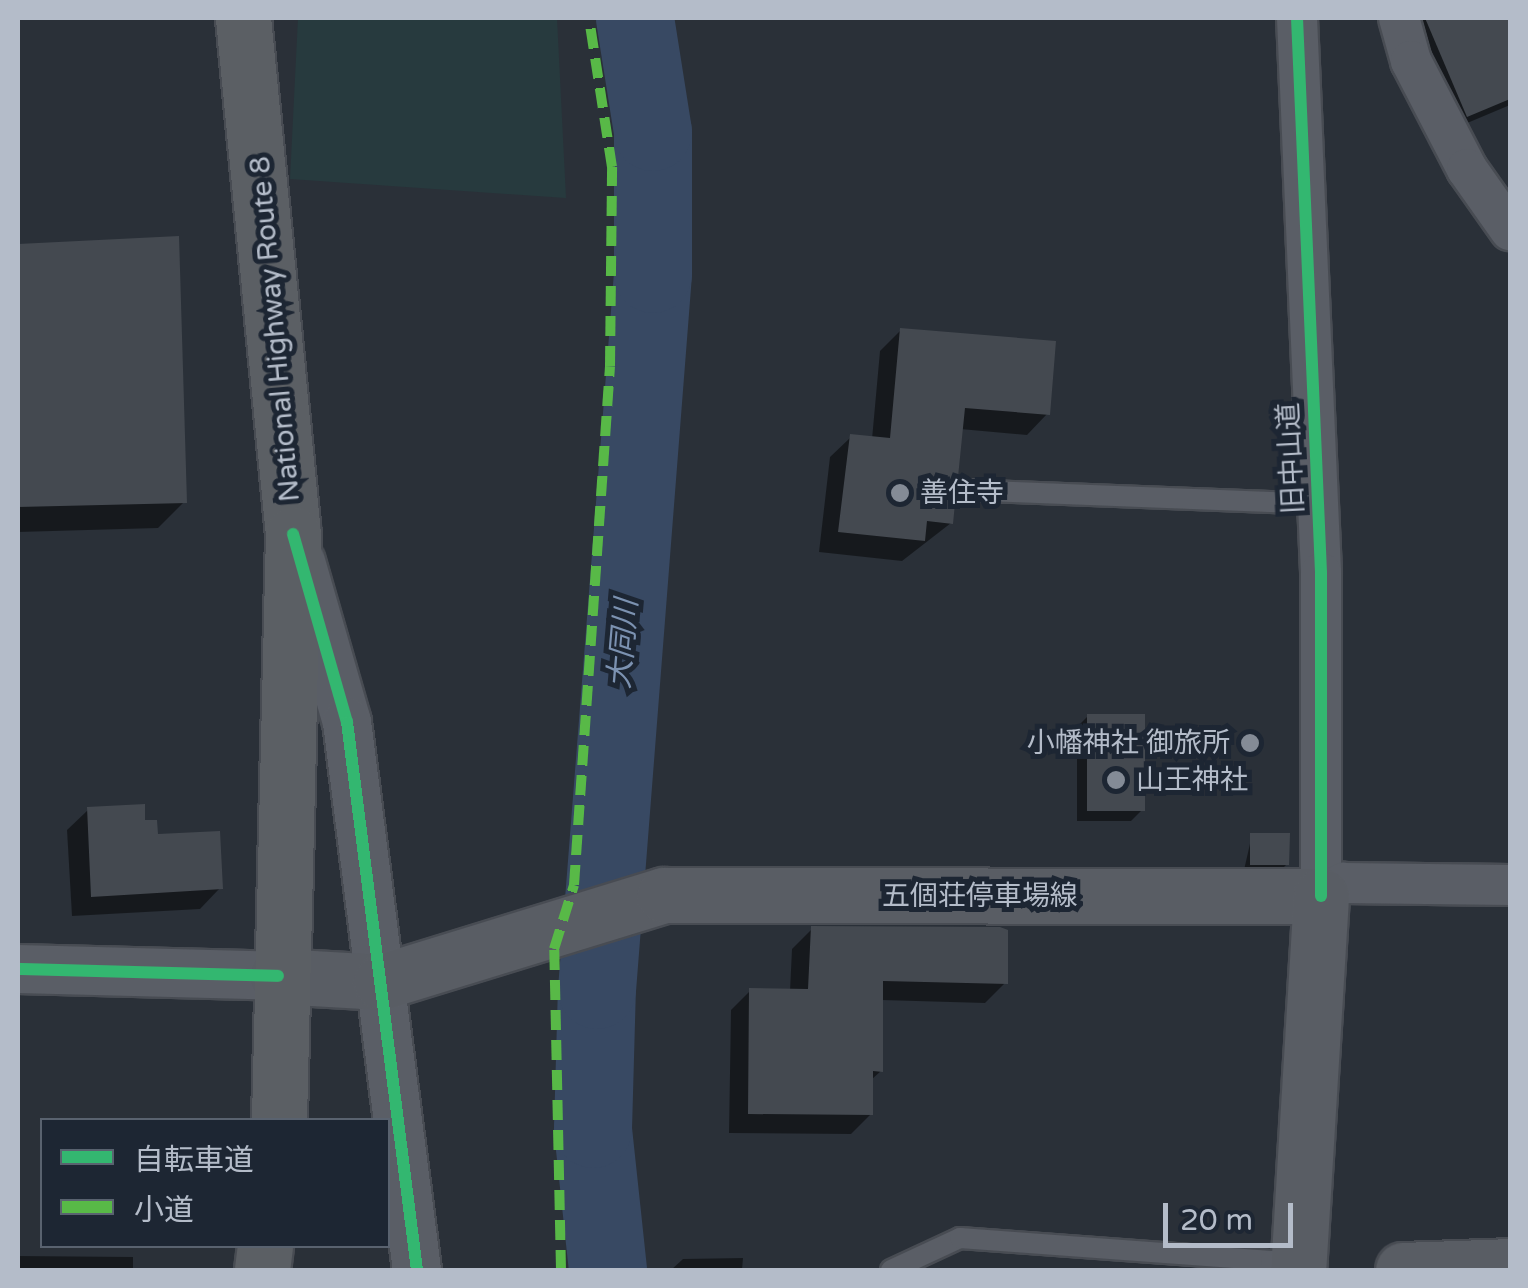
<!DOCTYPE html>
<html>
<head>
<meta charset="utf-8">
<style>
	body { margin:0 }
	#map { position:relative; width:1528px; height:1288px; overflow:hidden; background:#2a3038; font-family:"Varela Round","Noto Sans JP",sans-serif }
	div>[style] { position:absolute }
	.green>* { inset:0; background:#273a3e }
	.shadow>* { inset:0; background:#0007 }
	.river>* { height:78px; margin:-39px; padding:0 39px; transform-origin:39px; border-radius:39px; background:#384963 }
	.building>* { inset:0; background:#444950 }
	.roads { filter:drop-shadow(2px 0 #484c53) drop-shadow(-2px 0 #484c53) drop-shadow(0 2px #484c53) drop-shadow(0 -2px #484c53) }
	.service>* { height:20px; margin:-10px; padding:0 10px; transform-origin:10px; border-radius:10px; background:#5a5e66 }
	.minor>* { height:40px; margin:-20px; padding:0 20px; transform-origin:20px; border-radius:20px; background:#5a5e66 }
	.tertiary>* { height:48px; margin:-24px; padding:0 24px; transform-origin:24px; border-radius:24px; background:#5a5e66 }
	.secondary>* { height:55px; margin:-27.5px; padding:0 27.5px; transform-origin:27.5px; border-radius:27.5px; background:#595d64 }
	.trunk>* { height:55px; margin:-27.5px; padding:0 27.5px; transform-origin:27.5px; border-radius:27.5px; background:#5b5f64 }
	.quiet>* { height:10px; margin-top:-5px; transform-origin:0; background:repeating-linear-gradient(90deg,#58b947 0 20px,transparent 0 30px) }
	.cycleway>* { height:12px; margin:-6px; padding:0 6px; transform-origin:6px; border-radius:6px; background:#33b770 }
	.dots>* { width:28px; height:28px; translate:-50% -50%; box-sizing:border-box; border:5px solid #1d2633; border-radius:50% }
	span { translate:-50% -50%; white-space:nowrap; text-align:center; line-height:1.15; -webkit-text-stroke:10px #1d2633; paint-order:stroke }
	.street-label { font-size:28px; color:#b4bcc9 }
	.poi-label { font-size:28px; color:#b4bcc9 }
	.left { translate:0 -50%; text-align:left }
	.right { translate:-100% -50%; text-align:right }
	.water-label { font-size:30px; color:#7c92b1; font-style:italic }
	.frame { position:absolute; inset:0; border:20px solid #b4bcc9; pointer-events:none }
	.legend { position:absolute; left:40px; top:1118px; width:350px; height:130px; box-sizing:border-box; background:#1d2633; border:2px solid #59626f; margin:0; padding:12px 18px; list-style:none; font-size:30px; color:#b4bcc9 }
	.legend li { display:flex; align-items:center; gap:20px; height:50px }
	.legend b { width:50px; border:2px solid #59626f }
	.scale { position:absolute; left:1163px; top:1203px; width:130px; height:45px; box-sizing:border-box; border:5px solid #b4bcc9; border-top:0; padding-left:12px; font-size:30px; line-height:35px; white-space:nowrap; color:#b4bcc9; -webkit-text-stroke:8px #1d2633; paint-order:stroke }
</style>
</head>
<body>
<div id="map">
	<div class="green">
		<div style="clip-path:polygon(298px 18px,557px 18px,566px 198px,290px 179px)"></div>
	</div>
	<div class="shadow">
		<div style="clip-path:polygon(1404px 18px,1510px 18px,1510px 105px,1453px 129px)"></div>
		<div style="clip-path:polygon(177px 238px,184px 502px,158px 528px,18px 532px,18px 246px)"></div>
		<div style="clip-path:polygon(901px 330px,1047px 414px,1027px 435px,960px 429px,942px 488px,951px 523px,902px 561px,819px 552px,830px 457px,851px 437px,872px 439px,880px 351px)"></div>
		<div style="clip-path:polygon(1088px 716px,1142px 810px,1131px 821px,1077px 821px,1077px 727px)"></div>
		<div style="clip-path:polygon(88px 810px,143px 823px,220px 888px,200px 909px,72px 916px,67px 830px)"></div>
		<div style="clip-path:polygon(1252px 835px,1287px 864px,1281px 870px,1244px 870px)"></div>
		<div style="clip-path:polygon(812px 929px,1005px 983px,985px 1003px,881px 1000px,881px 1071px,871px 1080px,871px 1114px,851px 1134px,729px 1133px,731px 1010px,750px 991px,790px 991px,792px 949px)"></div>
		<div style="clip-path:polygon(18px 1256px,133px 1257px,133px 1270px,18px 1270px)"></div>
		<div style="clip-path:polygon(743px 1258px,742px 1270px,671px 1270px,683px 1259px)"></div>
	</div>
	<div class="river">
		<div style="left:608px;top:1270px;width:142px;rotate:-96.1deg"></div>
		<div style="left:593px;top:1129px;width:139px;rotate:-88.4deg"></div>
		<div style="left:597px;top:990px;width:718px;rotate:-85.53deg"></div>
		<div style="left:653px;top:274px;width:142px;rotate:-90deg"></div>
		<div style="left:653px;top:132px;width:115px;rotate:-99deg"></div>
	</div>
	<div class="building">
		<div style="clip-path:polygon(1425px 18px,1510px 18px,1510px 99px,1467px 117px)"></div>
		<div style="clip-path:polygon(179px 236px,187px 503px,18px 507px,18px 244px)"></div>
		<div style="clip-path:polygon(900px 328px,1056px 341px,1050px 415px,965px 408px,958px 477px,945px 488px,955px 503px,953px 524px,927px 521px,925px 541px,838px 532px,850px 434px,890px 438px)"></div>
		<div style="clip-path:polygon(1087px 714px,1145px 714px,1145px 811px,1087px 811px)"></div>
		<div style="clip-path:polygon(145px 804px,145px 820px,157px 820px,158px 834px,220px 831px,223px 889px,91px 897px,87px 807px)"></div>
		<div style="clip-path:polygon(1250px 833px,1290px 833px,1289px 865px,1250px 865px)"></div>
		<div style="clip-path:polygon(811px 926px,1000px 927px,1008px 930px,1008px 984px,883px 981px,883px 1072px,873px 1071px,873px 1115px,748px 1114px,749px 988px,808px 989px)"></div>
	</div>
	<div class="roads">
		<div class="service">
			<div style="left:959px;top:490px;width:359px;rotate:2.2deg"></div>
			<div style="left:891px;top:1270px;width:76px;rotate:-24.9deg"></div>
			<div style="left:960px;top:1238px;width:312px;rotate:4.2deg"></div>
			<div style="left:1271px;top:1261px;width:19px;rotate:28deg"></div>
		</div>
		<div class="minor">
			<div style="left:1297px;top:18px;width:556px;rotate:87.52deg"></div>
			<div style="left:1321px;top:573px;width:323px;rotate:90deg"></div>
			<div style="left:1399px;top:18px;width:45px;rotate:74.4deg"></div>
			<div style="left:1411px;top:61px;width:122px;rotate:62.6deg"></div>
			<div style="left:1467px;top:169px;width:75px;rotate:54.8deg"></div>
			<div style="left:1321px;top:896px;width:26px;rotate:-31deg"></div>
			<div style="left:1343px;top:883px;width:167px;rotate:0.7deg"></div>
		</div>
		<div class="tertiary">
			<div style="left:301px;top:562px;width:166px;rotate:74deg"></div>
			<div style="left:347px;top:722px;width:552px;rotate:82.72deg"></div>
			<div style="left:18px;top:969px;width:260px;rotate:1.5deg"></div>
		</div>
		<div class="secondary">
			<div style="left:278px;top:976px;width:103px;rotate:3.3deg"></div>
			<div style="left:381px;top:982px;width:296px;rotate:-17.1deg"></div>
			<div style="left:664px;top:895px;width:657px;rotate:0.09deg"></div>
			<div style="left:1321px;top:896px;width:375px;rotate:93.5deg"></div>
			<div style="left:1403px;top:1270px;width:107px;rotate:-2.1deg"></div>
		</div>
		<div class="trunk">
			<div style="left:243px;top:18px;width:518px;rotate:84.47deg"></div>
			<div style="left:293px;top:534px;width:586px;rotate:91.37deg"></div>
			<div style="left:262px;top:1270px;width:24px;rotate:-83deg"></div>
		</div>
	</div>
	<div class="quiet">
		<div style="left:561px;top:1270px;width:321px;rotate:-91.2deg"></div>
		<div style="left:554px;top:949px;width:67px;rotate:-72.6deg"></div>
		<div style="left:574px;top:885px;width:520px;rotate:-86.03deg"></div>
		<div style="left:610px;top:366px;width:199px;rotate:-89.4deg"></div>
		<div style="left:612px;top:167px;width:151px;rotate:-98.8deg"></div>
	</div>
	<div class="cycleway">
		<div style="left:1297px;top:18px;width:556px;rotate:87.52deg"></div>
		<div style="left:1321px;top:573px;width:323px;rotate:90deg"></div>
		<div style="left:293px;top:534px;width:196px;rotate:74deg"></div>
		<div style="left:347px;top:722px;width:552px;rotate:82.72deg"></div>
		<div style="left:18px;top:969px;width:260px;rotate:1.5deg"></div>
	</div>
	<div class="dots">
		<div style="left:900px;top:493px;background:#848b96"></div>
		<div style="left:1250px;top:743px;background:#848b96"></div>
		<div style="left:1116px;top:780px;background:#848b96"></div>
	</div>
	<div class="street-label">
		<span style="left:275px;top:329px;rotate:-95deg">National Highway Route 8</span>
		<span style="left:1291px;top:458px;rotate:-93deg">旧中山道</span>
		<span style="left:980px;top:896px">五個荘停車場線</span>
	</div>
	<div class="poi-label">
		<span class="left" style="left:920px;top:493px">善住寺</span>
		<span class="right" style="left:1230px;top:743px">小幡神社 御旅所</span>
		<span class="left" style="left:1136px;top:780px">山王神社</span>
	</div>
	<div class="water-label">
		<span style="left:624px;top:644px;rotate:-85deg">大同川</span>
	</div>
	<div class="frame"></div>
	<ul class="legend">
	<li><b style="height:12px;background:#33b770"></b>自転車道</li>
	<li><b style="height:12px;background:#58b947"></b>小道</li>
	</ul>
	<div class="scale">20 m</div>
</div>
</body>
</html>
